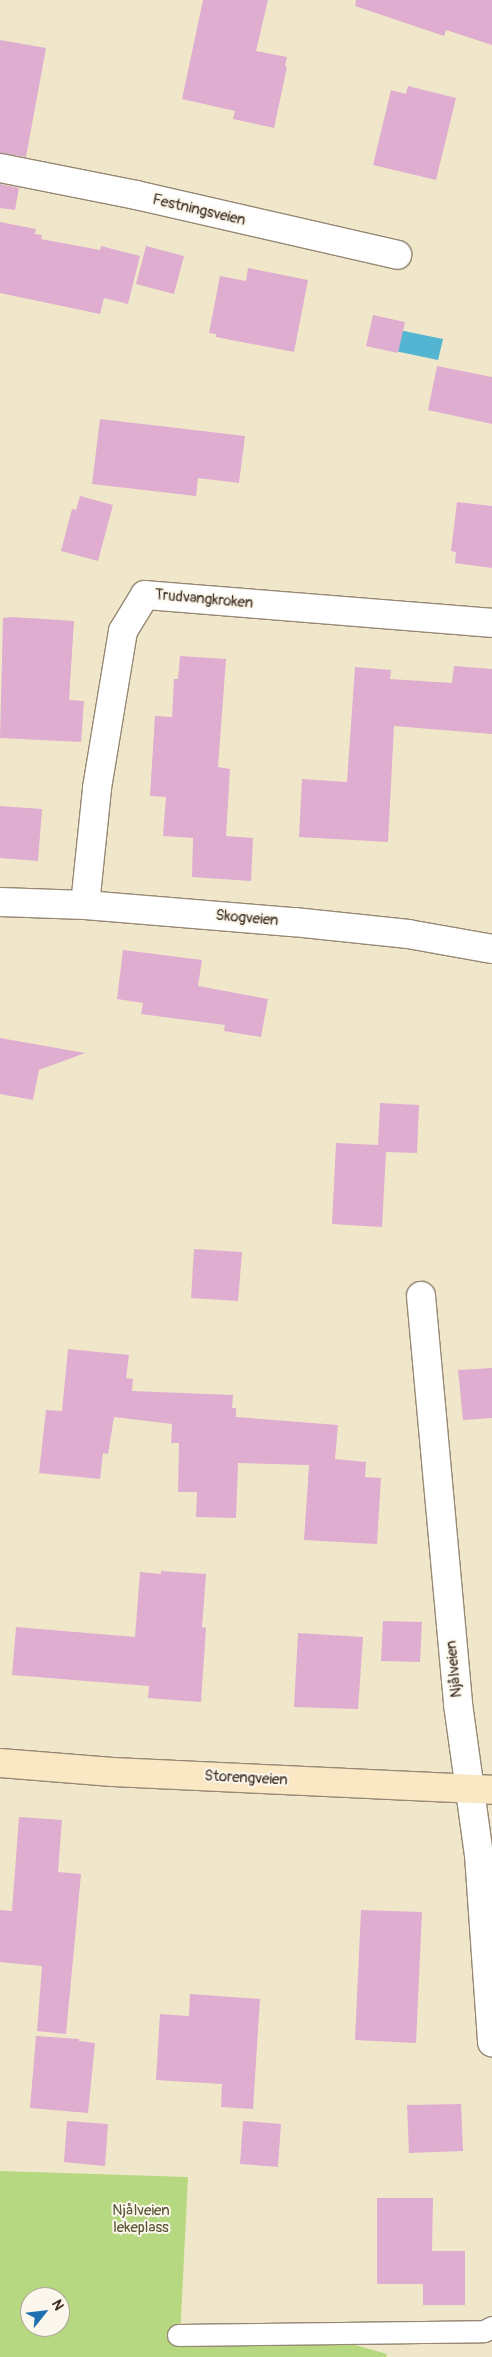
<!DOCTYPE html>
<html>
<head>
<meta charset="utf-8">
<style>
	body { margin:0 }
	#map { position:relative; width:492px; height:2357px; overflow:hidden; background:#f0e7cb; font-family:Pangolin,sans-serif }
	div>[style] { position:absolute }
	.green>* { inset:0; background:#b6d880 }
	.water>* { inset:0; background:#53b5d2 }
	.building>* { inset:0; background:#dfadcf }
	.roads { filter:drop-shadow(1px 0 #968874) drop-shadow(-1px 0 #968874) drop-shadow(0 1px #968874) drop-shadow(0 -1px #968874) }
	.service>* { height:21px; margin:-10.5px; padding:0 10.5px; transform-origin:10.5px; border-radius:10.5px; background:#fff }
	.minor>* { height:28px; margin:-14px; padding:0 14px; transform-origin:14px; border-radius:14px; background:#fff }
	.secondary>* { height:28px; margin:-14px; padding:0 14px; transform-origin:14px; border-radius:14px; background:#fae7c3 }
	span { translate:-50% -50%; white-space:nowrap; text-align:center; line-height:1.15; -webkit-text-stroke:4px #fbf7ec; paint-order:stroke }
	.street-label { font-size:15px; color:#3b2a1e }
	.park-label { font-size:15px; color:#5a5636 }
	.north { position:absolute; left:20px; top:2287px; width:50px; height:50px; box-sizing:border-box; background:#fbf7ec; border:1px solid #aea59a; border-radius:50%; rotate:61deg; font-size:14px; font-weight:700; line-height:20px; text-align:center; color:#3b2a1e }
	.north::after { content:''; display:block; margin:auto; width:18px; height:22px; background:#1f6fb2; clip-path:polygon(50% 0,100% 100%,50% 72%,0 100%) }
</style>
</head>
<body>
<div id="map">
	<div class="green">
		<div style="clip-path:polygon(evenodd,0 2171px,188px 2177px,180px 2338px,341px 2341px,387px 2354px,386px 2357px,0 2357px,0 2171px,30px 2297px,60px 2297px,60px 2327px,30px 2327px,30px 2297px)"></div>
	</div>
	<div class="water">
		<div style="clip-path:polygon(399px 330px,443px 339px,438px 360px,395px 351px)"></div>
	</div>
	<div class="building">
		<div style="clip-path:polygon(203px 0,268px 0,256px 51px,287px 57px,285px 66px,287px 67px,274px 128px,233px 119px,235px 111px,182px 99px)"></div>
		<div style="clip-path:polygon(356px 0,492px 0,492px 45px,446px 30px,444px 36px,355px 6px)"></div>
		<div style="clip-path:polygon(0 40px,46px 48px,26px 157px,0 153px)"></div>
		<div style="clip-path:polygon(408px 86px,456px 98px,436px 180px,373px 165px,391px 90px,406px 94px)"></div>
		<div style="clip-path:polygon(0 184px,19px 188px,15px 210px,0 208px)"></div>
		<div style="clip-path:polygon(0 222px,36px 229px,35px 234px,42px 235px,41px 239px,100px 250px,101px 246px,140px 256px,128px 304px,104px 298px,100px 314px,0 293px)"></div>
		<div style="clip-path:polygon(146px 246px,184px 256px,174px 294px,136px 284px)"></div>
		<div style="clip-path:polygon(248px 268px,308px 280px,294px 352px,216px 337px,216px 334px,209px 333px,220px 276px,246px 281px)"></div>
		<div style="clip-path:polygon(373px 315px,405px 322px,398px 353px,366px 346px)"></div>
		<div style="clip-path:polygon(437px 366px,492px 377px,492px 424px,428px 410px)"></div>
		<div style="clip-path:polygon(100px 419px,245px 436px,239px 483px,198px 478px,196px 496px,92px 484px)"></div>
		<div style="clip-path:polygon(80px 496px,113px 505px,98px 561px,61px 551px,72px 509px,76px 510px)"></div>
		<div style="clip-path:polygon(457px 502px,492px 506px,492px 568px,455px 563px,456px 552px,451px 551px)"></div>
		<div style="clip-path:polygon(13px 617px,74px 621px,69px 700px,84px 701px,81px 742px,0 738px,3px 618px)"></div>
		<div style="clip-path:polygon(180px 656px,226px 659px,218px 767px,230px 769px,226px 836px,253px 838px,251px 881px,192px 877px,193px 838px,163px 836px,166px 797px,150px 796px,155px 716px,172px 717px,174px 679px,178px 679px)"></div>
		<div style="clip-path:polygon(454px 666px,492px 669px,492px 734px,394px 726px,388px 842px,299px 837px,302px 779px,347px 782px,355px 667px,391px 670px,390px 679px,452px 683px)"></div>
		<div style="clip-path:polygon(0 806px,42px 809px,38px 861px,0 858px)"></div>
		<div style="clip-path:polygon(123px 950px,202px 960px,198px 986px,268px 999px,261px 1037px,224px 1031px,225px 1025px,141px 1014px,143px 1003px,117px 999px)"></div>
		<div style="clip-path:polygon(0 1038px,85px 1053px,39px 1070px,33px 1100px,0 1094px)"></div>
		<div style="clip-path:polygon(380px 1103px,419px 1105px,417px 1153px,386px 1152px,382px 1227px,332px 1224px,336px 1143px,378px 1145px)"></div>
		<div style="clip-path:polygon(194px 1249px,242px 1252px,238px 1301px,191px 1298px)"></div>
		<div style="clip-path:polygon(68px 1349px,129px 1355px,126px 1378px,133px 1379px,132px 1391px,233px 1395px,232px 1408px,236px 1408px,236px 1417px,338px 1425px,335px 1459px,366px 1462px,365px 1477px,381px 1478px,377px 1544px,304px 1540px,309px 1465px,238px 1463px,236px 1518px,196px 1517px,197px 1492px,178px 1492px,179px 1443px,171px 1443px,172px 1424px,114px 1417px,108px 1454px,103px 1453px,100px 1479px,39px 1473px,46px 1410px,62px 1411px)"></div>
		<div style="clip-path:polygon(492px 1368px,492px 1418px,463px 1420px,458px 1370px)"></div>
		<div style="clip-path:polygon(161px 1571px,206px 1574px,202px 1627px,206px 1628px,201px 1702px,148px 1698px,149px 1686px,12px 1675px,16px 1627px,135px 1637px,140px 1572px,161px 1574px)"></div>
		<div style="clip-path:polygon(383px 1621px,422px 1622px,420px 1662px,381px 1661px)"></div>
		<div style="clip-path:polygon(298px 1633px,363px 1637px,358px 1709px,294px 1707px)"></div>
		<div style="clip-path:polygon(19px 1817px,62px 1820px,58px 1872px,81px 1874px,66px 2034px,37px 2031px,42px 1966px,0 1962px,0 1910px,12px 1911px)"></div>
		<div style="clip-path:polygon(361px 1910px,422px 1912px,416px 2043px,355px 2040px)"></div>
		<div style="clip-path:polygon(190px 1994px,260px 1999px,253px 2109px,221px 2107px,222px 2084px,156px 2080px,160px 2014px,189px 2016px)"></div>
		<div style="clip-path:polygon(36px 2036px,79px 2039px,79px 2041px,95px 2043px,88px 2113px,30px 2108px)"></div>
		<div style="clip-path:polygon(461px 2104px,463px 2151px,409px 2153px,407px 2105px)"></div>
		<div style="clip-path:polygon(67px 2121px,108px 2124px,105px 2166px,64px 2162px)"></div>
		<div style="clip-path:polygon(243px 2121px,281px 2124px,278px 2167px,240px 2164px)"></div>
		<div style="clip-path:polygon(377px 2198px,433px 2198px,432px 2251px,465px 2251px,465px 2305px,423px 2305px,423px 2284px,377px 2284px)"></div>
	</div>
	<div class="roads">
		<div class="service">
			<div style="left:178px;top:2335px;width:306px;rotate:-0.7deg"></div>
			<div style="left:484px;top:2331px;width:9px;rotate:-27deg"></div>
		</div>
		<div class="minor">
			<div style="left:0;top:168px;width:139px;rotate:11.2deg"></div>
			<div style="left:136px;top:195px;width:268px;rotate:12.9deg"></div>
			<div style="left:0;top:902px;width:85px;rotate:2deg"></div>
			<div style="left:85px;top:905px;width:210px;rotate:4.7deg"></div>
			<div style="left:294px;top:922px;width:115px;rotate:6deg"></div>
			<div style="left:408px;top:934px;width:85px;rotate:10.1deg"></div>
			<div style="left:85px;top:905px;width:118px;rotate:-84.1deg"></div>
			<div style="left:97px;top:788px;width:159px;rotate:-80.6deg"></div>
			<div style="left:123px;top:631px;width:42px;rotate:-58.6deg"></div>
			<div style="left:145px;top:595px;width:348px;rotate:4.6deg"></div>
			<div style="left:421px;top:1296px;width:410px;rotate:84.8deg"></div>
			<div style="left:458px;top:1704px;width:152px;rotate:82.1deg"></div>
			<div style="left:479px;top:1855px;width:188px;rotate:86deg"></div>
		</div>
		<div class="secondary">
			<div style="left:0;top:1763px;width:113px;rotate:4.6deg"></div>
			<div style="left:113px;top:1772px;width:379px;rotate:2.7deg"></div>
		</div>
	</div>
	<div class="street-label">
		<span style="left:199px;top:210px;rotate:13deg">Festningsveien</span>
		<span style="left:204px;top:599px;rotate:5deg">Trudvangkroken</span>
		<span style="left:247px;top:918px;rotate:5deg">Skogveien</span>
		<span style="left:454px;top:1669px;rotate:-96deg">Njålveien</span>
		<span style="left:246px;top:1778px;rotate:3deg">Storengveien</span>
	</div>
	<div class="park-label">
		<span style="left:141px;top:2219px">Njålveien<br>lekeplass</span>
	</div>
	<div class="north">N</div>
</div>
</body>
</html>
